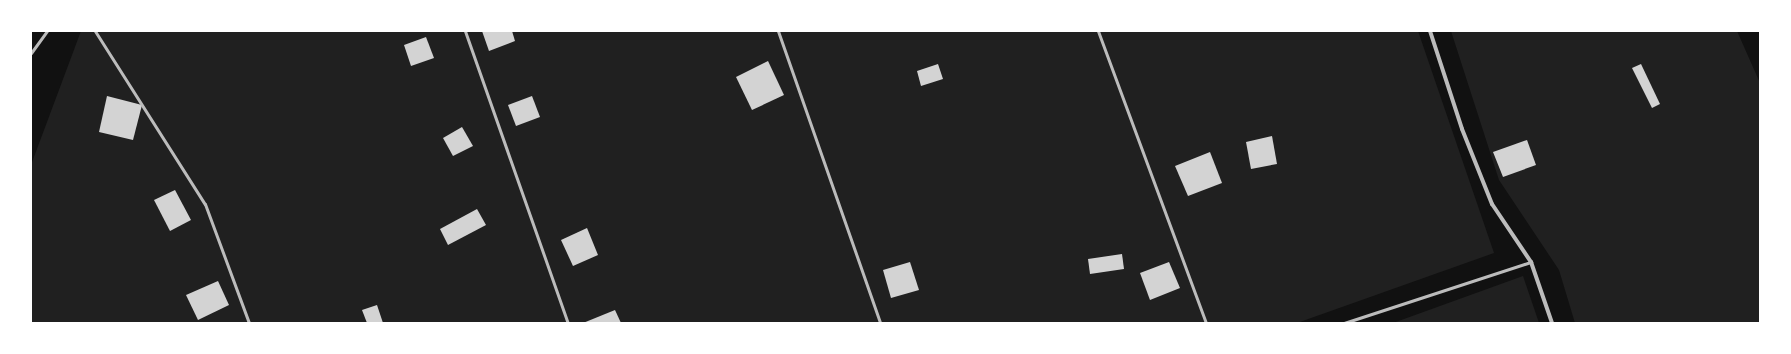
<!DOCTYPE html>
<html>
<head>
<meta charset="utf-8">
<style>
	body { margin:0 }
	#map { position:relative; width:1791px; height:354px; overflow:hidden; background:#111; font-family:"Open Sans",sans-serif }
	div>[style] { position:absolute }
	.green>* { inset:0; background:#202020 }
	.building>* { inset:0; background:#d3d3d3 }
	.service>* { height:3px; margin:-1.5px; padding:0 1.5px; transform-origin:1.5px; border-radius:1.5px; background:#bcbcbc }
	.minor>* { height:4px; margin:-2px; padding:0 2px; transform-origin:2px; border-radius:2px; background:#bcbcbc }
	span { translate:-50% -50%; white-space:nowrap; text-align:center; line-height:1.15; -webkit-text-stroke:4px #fff; paint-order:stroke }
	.frame { position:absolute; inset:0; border:32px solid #fff; pointer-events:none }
</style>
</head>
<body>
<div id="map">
	<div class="green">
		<div style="clip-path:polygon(81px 31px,1418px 31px,1494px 253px,1297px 323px,31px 323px,31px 165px)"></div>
		<div style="clip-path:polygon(1451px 31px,1737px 31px,1760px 83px,1760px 323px,1575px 323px,1559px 270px,1499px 180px)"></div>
		<div style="clip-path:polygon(1523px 276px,1539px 323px,1393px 323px)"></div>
	</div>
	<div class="building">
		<div style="clip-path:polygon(482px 31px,512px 31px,515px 41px,489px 51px)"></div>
		<div style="clip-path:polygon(426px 37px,434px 58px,411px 66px,404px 45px)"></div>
		<div style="clip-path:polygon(768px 61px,784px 95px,752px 110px,736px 77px)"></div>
		<div style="clip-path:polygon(938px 64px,943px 79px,921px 86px,917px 71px)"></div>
		<div style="clip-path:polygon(1641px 64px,1660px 104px,1652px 108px,1632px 68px)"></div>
		<div style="clip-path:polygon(107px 96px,142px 105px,133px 140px,99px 132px)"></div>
		<div style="clip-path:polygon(532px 96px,540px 117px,516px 126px,508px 105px)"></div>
		<div style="clip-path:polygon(462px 127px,473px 146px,453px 156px,443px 138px)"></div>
		<div style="clip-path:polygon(1272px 136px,1277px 164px,1251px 169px,1246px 142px)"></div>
		<div style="clip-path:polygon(1527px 140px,1536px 165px,1503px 177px,1493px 152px)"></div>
		<div style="clip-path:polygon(1210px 152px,1222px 183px,1188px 196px,1175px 166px)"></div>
		<div style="clip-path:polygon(175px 190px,191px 220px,170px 231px,154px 200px)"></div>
		<div style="clip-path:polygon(477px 209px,486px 225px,448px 245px,440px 229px)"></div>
		<div style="clip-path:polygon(587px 228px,598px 255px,573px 266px,561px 240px)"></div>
		<div style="clip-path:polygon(1122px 254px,1124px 269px,1090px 274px,1088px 259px)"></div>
		<div style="clip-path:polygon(910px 262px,919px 290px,891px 298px,883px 270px)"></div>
		<div style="clip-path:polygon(1169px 262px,1180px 288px,1150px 300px,1140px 273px)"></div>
		<div style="clip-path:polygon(218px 281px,229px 305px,198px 320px,186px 295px)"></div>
		<div style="clip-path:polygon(377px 305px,383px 323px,367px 323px,362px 310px)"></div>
		<div style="clip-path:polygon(615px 310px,621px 323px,583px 323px)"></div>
	</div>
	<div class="service">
		<div style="left:95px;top:31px;width:205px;rotate:57.6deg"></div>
		<div style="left:205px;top:204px;width:127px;rotate:69.7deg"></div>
		<div style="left:465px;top:31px;width:310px;rotate:70.6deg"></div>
		<div style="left:778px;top:31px;width:309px;rotate:70.7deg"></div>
		<div style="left:1098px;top:31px;width:311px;rotate:69.7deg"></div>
		<div style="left:31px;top:53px;width:27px;rotate:-54deg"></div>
		<div style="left:1344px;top:323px;width:197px;rotate:-18.1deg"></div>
	</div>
	<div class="minor">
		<div style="left:1430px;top:31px;width:103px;rotate:71.9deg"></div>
		<div style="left:1462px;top:129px;width:81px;rotate:68.2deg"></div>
		<div style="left:1492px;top:204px;width:70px;rotate:56.1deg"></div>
		<div style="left:1531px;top:262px;width:65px;rotate:71deg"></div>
	</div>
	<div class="frame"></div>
</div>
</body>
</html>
